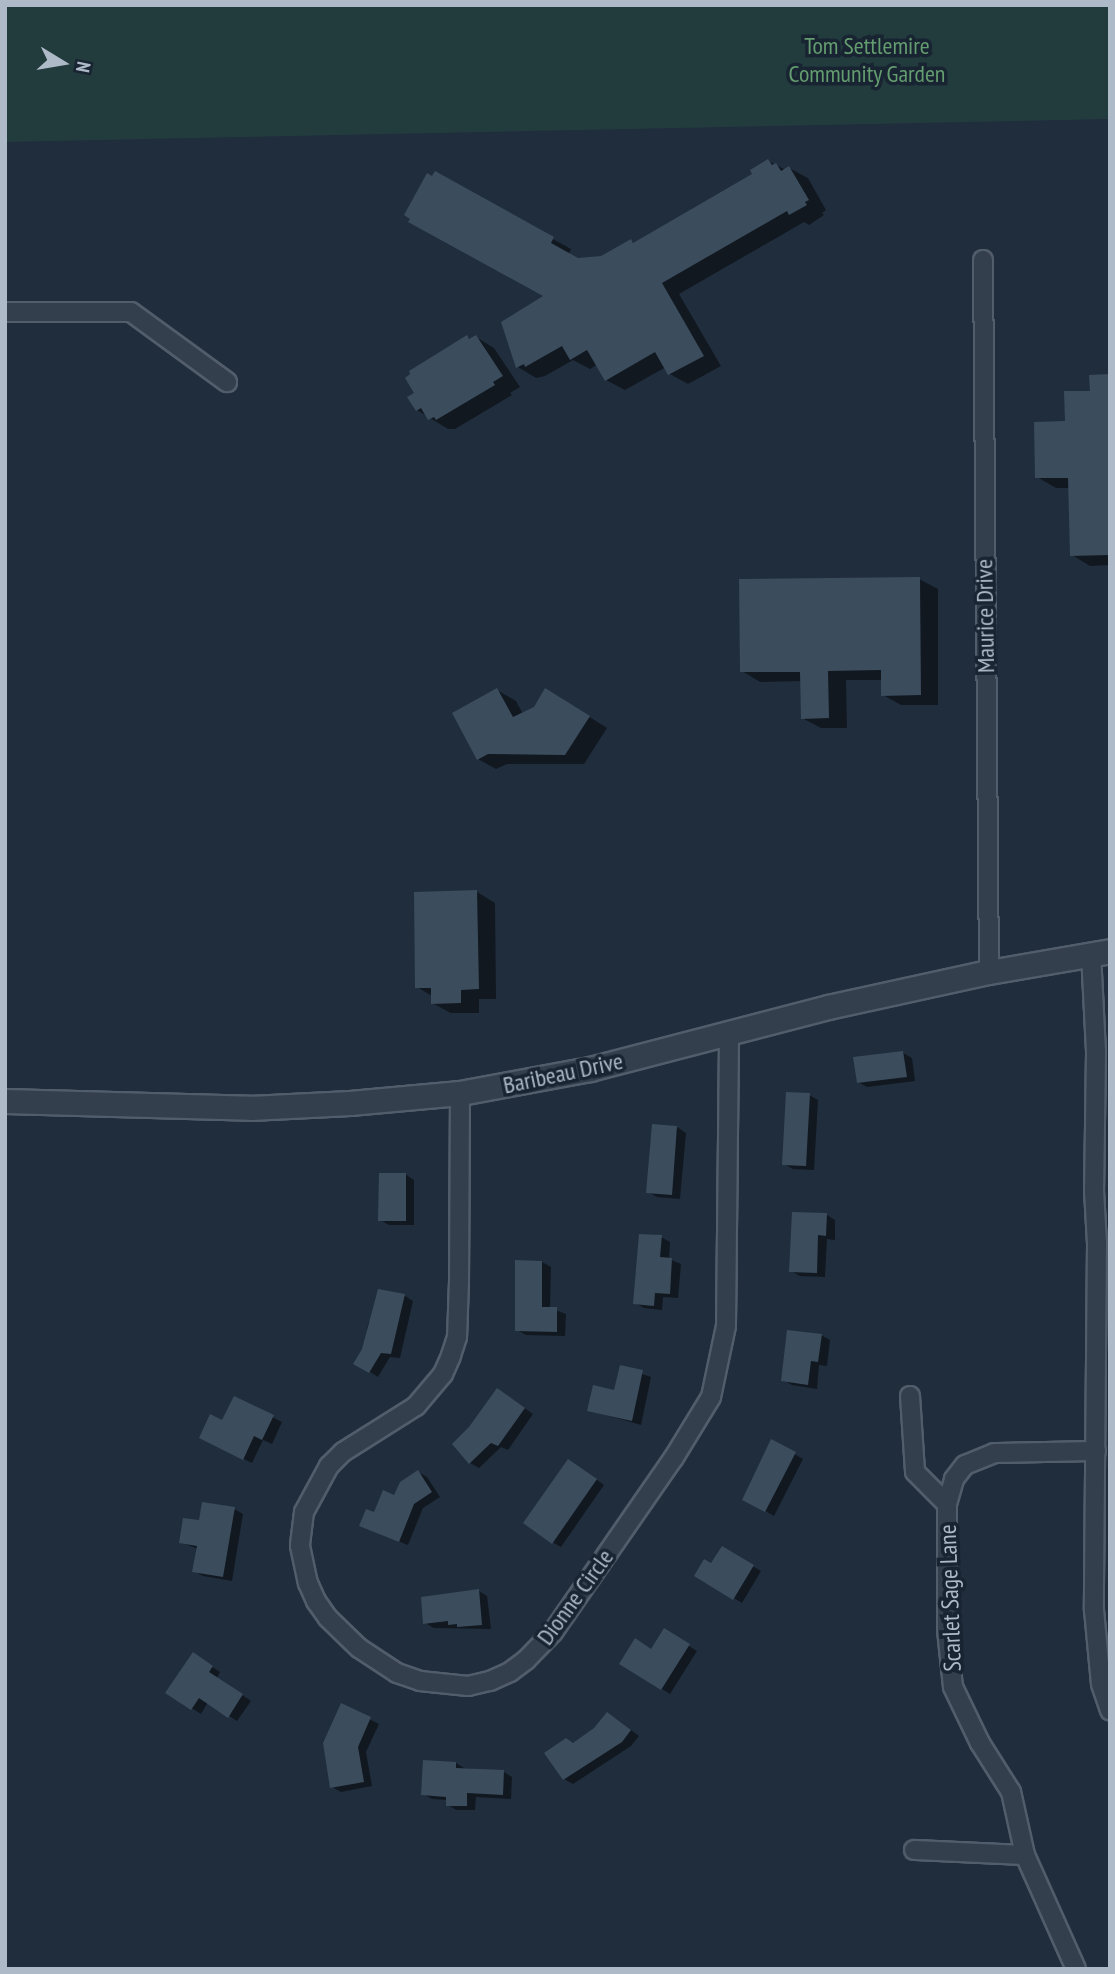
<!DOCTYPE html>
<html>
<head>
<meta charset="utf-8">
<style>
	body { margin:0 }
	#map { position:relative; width:1115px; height:1974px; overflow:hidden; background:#202d3d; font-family:"PT Sans Narrow",sans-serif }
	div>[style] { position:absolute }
	.green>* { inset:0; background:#223c3e }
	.shadow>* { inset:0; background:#0007 }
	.building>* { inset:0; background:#3b4c5d }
	.roads { filter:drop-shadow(2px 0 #525d6b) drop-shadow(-2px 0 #525d6b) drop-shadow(0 2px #525d6b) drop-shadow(0 -2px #525d6b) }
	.minor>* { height:18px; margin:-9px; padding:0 9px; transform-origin:9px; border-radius:9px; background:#343f4d }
	.tertiary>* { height:23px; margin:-11.5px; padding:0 11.5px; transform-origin:11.5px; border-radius:11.5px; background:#343f4d }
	span { translate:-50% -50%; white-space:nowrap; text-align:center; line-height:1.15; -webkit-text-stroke:7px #192432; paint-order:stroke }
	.park-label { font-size:24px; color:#649d6f }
	.street-label { font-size:24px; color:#afbac9 }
	.frame { position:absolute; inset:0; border:7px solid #afbac9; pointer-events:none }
	.north { position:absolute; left:28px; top:28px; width:70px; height:70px; -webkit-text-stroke:5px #192432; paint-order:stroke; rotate:101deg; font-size:19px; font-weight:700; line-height:28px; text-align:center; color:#afbac9 }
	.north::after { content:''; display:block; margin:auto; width:24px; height:32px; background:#afbac9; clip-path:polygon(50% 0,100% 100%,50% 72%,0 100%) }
</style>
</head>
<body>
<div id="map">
	<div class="green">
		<div style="clip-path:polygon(5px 5px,1110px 5px,1110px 119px,5px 142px)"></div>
	</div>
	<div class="shadow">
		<div style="clip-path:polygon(768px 161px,786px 170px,789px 168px,808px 178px,826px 210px,822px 213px,824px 215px,809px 225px,804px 222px,679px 294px,721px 366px,688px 384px,670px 374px,666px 367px,625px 390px,606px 380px,598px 364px,590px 369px,573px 360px,545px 376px,536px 378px,518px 367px,503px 322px,546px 296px,433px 178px,435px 174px,553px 239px,571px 249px,568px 255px,577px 260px,601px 258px,631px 241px,634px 243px,755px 174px)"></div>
		<div style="clip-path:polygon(467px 337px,472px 340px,476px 337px,494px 348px,520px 387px,510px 393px,512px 395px,455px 429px,448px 429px,417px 410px,416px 394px)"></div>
		<div style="clip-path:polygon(1110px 376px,1110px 565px,1090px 566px,1072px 555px,1070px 488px,1056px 488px,1037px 477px,1091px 392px)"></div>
		<div style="clip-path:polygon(919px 579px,938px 589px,938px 705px,901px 705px,883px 695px,883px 680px,846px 680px,847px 728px,821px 728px,802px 718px,802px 681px,760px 682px,742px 671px)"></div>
		<div style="clip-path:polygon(497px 690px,516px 701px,523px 714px,564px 701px,607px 728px,584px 764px,507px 764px,496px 769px,478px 759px)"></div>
		<div style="clip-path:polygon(477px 892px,495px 903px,496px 999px,479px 999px,479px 1013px,451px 1013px,432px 1003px,432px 996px,417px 987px)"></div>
		<div style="clip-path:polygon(903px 1053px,912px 1058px,915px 1081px,867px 1087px,858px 1082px)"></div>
		<div style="clip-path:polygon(809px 1095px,818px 1100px,814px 1170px,793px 1169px,784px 1164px)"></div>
		<div style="clip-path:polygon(677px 1127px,686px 1133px,680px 1199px,657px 1197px,648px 1192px)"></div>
		<div style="clip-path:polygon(405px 1174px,414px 1180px,414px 1225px,389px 1225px,380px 1220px)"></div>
		<div style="clip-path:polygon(827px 1215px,835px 1220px,835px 1240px,827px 1239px,825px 1277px,800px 1276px,791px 1271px)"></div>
		<div style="clip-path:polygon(661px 1237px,670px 1242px,669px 1259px,681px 1264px,678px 1298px,663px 1297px,662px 1310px,644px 1308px,635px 1303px)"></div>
		<div style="clip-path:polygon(542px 1262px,551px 1267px,550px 1308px,566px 1314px,565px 1336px,526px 1335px,517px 1330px)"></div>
		<div style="clip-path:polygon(405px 1296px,413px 1301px,400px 1358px,390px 1357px,378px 1377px,356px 1363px,364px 1350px,368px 1324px,375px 1311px)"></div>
		<div style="clip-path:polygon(821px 1335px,830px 1340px,827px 1366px,819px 1365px,817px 1389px,792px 1385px,783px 1380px)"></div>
		<div style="clip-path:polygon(621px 1367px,651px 1377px,641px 1425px,589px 1410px,616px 1392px)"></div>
		<div style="clip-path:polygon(506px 1395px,533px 1414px,508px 1450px,501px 1447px,479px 1468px,470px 1463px)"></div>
		<div style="clip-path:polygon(235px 1398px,282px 1422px,272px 1444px,263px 1440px,252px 1463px,210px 1442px)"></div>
		<div style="clip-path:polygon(772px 1441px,803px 1459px,774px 1516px,745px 1499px)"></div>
		<div style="clip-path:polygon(577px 1466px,604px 1485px,561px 1547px,552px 1542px)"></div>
		<div style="clip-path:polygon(418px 1472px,427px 1477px,440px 1497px,423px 1508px,408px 1545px,370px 1530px,375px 1514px)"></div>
		<div style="clip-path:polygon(234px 1509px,243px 1514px,232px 1581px,203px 1576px,194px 1571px,198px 1549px,180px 1542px,200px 1522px)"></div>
		<div style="clip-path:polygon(722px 1548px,761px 1571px,742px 1603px,696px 1575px,712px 1565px)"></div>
		<div style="clip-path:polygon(479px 1591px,487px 1596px,491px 1629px,434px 1628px,425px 1623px)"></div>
		<div style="clip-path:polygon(665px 1631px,697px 1651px,670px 1694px,621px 1664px,652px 1651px)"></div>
		<div style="clip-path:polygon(202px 1660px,220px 1672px,217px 1678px,251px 1701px,237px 1721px,208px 1702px,201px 1714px,168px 1693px)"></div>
		<div style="clip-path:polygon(341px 1705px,379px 1724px,366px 1752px,372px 1786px,341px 1792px,332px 1787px)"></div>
		<div style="clip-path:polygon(616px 1719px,639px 1736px,631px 1746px,573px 1784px,564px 1779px,574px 1745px)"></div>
		<div style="clip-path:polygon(456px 1763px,464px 1768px,504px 1772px,512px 1777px,511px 1799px,476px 1797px,475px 1810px,456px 1810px,448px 1805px,448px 1800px,432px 1799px,423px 1794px)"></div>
	</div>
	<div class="building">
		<div style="clip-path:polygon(768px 159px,772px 165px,776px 163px,781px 171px,789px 166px,809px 200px,805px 202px,807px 205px,789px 215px,787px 211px,662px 283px,704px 356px,668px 375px,655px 352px,605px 381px,587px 350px,570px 360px,562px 346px,525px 367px,524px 364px,516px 368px,501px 322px,543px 296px,408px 222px,410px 219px,404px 215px,427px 173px,432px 176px,435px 171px,554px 237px,551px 243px,578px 258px,601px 256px,631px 239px,633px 243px,752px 174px,750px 170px)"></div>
		<div style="clip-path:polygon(467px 335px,469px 339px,476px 335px,503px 376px,493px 382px,495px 385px,436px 420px,434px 417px,428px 420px,421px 408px,416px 411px,407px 397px,414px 393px,405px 378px,410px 374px,409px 371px)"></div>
		<div style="clip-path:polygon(1110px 374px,1110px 555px,1070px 556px,1068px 478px,1035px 478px,1034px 422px,1065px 421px,1064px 391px,1090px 391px,1089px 375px)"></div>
		<div style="clip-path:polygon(920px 577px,921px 695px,881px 696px,881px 670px,828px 671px,829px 718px,801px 719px,800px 672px,740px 672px,739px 579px)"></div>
		<div style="clip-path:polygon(497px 688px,513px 717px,534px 707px,545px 688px,590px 716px,565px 755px,488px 754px,477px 760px,452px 713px)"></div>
		<div style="clip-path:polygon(477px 890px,479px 989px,461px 990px,461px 1003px,431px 1004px,431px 988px,415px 988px,414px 892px)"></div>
		<div style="clip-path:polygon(903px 1051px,907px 1077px,857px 1083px,853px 1057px)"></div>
		<div style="clip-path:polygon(786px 1092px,810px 1093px,806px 1166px,782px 1165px)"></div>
		<div style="clip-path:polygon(652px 1124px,677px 1126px,672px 1195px,646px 1193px)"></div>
		<div style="clip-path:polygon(379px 1173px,406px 1173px,406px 1221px,378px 1221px)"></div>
		<div style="clip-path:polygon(792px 1212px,827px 1213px,826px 1236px,818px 1235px,817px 1273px,789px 1272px)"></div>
		<div style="clip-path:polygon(639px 1234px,662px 1235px,660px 1257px,672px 1258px,670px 1294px,655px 1293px,654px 1306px,633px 1304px)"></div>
		<div style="clip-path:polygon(515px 1260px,542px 1261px,542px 1307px,557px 1307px,557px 1332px,515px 1331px)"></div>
		<div style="clip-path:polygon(378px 1289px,405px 1294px,391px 1354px,381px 1353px,369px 1373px,353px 1364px,362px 1349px)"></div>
		<div style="clip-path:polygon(787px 1330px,822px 1334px,818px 1362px,811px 1361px,808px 1385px,781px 1381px)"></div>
		<div style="clip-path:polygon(620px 1365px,643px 1370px,632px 1421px,587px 1411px,593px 1385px,614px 1390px)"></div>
		<div style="clip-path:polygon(497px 1388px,525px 1408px,498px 1446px,491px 1443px,469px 1464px,452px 1444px,469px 1427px)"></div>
		<div style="clip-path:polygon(234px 1396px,274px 1415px,262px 1440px,254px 1436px,243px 1460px,199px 1438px,210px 1414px,222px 1420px)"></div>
		<div style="clip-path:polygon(771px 1439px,796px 1452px,765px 1512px,742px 1500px)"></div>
		<div style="clip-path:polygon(568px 1459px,597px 1479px,552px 1544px,523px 1523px)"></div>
		<div style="clip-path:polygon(418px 1470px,432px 1492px,414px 1504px,399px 1542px,359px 1526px,366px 1509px,374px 1512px,383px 1490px,394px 1495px,400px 1482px)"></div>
		<div style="clip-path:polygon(202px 1502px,235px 1507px,223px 1577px,192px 1572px,197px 1546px,179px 1543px,183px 1518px,199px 1520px)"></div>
		<div style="clip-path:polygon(722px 1546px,754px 1565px,733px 1600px,694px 1576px,704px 1559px,711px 1563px)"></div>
		<div style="clip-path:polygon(479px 1589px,482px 1625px,457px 1627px,457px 1624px,448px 1625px,448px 1621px,423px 1624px,421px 1597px)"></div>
		<div style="clip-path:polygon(664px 1628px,690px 1644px,661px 1690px,619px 1664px,635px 1638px,651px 1649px)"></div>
		<div style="clip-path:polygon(193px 1652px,213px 1666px,209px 1672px,243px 1694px,228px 1718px,199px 1698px,191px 1710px,165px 1693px)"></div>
		<div style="clip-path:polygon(341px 1703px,371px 1717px,358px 1747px,364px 1782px,330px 1788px,323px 1743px)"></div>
		<div style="clip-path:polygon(607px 1712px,631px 1730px,622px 1742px,563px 1780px,544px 1753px,566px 1738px,573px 1743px,594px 1728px)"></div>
		<div style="clip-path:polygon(423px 1760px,456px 1762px,456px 1768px,504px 1770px,503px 1795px,467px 1793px,467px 1806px,446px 1806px,446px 1797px,421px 1795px)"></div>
	</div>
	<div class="roads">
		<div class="minor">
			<div style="left:983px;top:260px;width:712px;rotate:89.52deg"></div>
			<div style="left:5px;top:312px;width:126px"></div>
			<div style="left:131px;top:312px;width:119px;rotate:36.1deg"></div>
			<div style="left:1091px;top:953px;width:100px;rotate:87.1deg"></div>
			<div style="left:1096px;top:1053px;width:137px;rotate:90.8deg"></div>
			<div style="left:1094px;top:1190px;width:53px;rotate:86.8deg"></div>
			<div style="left:1097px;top:1243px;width:367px;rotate:90.5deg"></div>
			<div style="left:1094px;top:1610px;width:74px;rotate:84.6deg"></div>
			<div style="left:1101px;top:1684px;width:28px;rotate:71deg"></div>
			<div style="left:460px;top:1093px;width:188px;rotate:90.3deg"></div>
			<div style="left:459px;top:1281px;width:56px;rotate:92deg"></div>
			<div style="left:457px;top:1337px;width:20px;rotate:108deg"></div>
			<div style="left:451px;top:1356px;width:20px;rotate:114deg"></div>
			<div style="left:443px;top:1374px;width:42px;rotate:130.2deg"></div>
			<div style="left:416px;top:1406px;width:86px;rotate:147.8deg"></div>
			<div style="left:343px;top:1452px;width:20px;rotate:135deg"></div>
			<div style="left:329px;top:1466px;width:52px;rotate:118.5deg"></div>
			<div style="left:304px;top:1512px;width:34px;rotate:97deg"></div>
			<div style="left:300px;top:1546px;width:38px;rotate:78deg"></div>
			<div style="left:308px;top:1583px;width:20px;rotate:66deg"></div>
			<div style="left:316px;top:1601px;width:21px;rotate:55deg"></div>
			<div style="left:328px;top:1618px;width:43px;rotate:44.1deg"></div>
			<div style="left:359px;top:1648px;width:45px;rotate:33.3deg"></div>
			<div style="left:397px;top:1673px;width:24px;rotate:19deg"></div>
			<div style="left:420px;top:1681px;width:48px;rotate:5.9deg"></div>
			<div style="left:468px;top:1686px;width:23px;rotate:-13deg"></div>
			<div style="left:490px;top:1681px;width:22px;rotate:-24deg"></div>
			<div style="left:510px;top:1672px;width:20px;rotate:-37deg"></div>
			<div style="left:526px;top:1660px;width:39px;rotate:-46deg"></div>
			<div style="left:553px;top:1632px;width:211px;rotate:-55.3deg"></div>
			<div style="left:673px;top:1459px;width:73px;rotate:-58.5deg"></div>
			<div style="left:711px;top:1397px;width:73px;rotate:-78.1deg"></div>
			<div style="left:726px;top:1326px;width:294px;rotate:-89.4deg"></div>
			<div style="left:910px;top:1396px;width:76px;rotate:86.2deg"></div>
			<div style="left:915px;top:1472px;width:45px;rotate:45deg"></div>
			<div style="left:914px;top:1850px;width:111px;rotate:2.6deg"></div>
			<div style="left:1076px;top:1969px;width:125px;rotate:-114.1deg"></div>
			<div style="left:1025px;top:1855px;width:65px;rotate:-102.5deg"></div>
			<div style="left:1011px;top:1792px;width:58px;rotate:-122.3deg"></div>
			<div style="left:980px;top:1743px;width:62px;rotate:-115.7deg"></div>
			<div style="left:953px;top:1687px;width:57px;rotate:-96deg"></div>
			<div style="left:947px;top:1630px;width:126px;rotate:-90deg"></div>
			<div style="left:947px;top:1504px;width:26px;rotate:-74deg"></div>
			<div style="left:954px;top:1479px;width:18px;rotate:-52deg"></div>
			<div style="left:965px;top:1465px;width:31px;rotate:-22deg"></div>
			<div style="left:994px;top:1453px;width:102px;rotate:-1.1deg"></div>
		</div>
		<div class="tertiary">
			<div style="left:5px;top:1101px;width:245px;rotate:1.6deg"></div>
			<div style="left:250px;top:1108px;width:100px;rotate:-2.9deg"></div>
			<div style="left:350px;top:1103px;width:110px;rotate:-5.2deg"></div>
			<div style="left:460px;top:1093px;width:132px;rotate:-10.5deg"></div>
			<div style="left:590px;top:1069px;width:246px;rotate:-14.6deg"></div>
			<div style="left:828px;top:1007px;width:165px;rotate:-12.3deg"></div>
			<div style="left:989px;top:972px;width:123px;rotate:-9.8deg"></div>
		</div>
	</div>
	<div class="park-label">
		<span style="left:867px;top:60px">Tom Settlemire<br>Community Garden</span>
	</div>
	<div class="street-label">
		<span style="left:985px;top:616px;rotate:-91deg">Maurice Drive</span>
		<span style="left:563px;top:1073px;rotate:-12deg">Baribeau Drive</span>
		<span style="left:575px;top:1597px;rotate:-54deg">Dionne Circle</span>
		<span style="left:950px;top:1598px;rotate:-92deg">Scarlet Sage Lane</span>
	</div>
	<div class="frame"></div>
	<div class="north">N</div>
</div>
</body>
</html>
